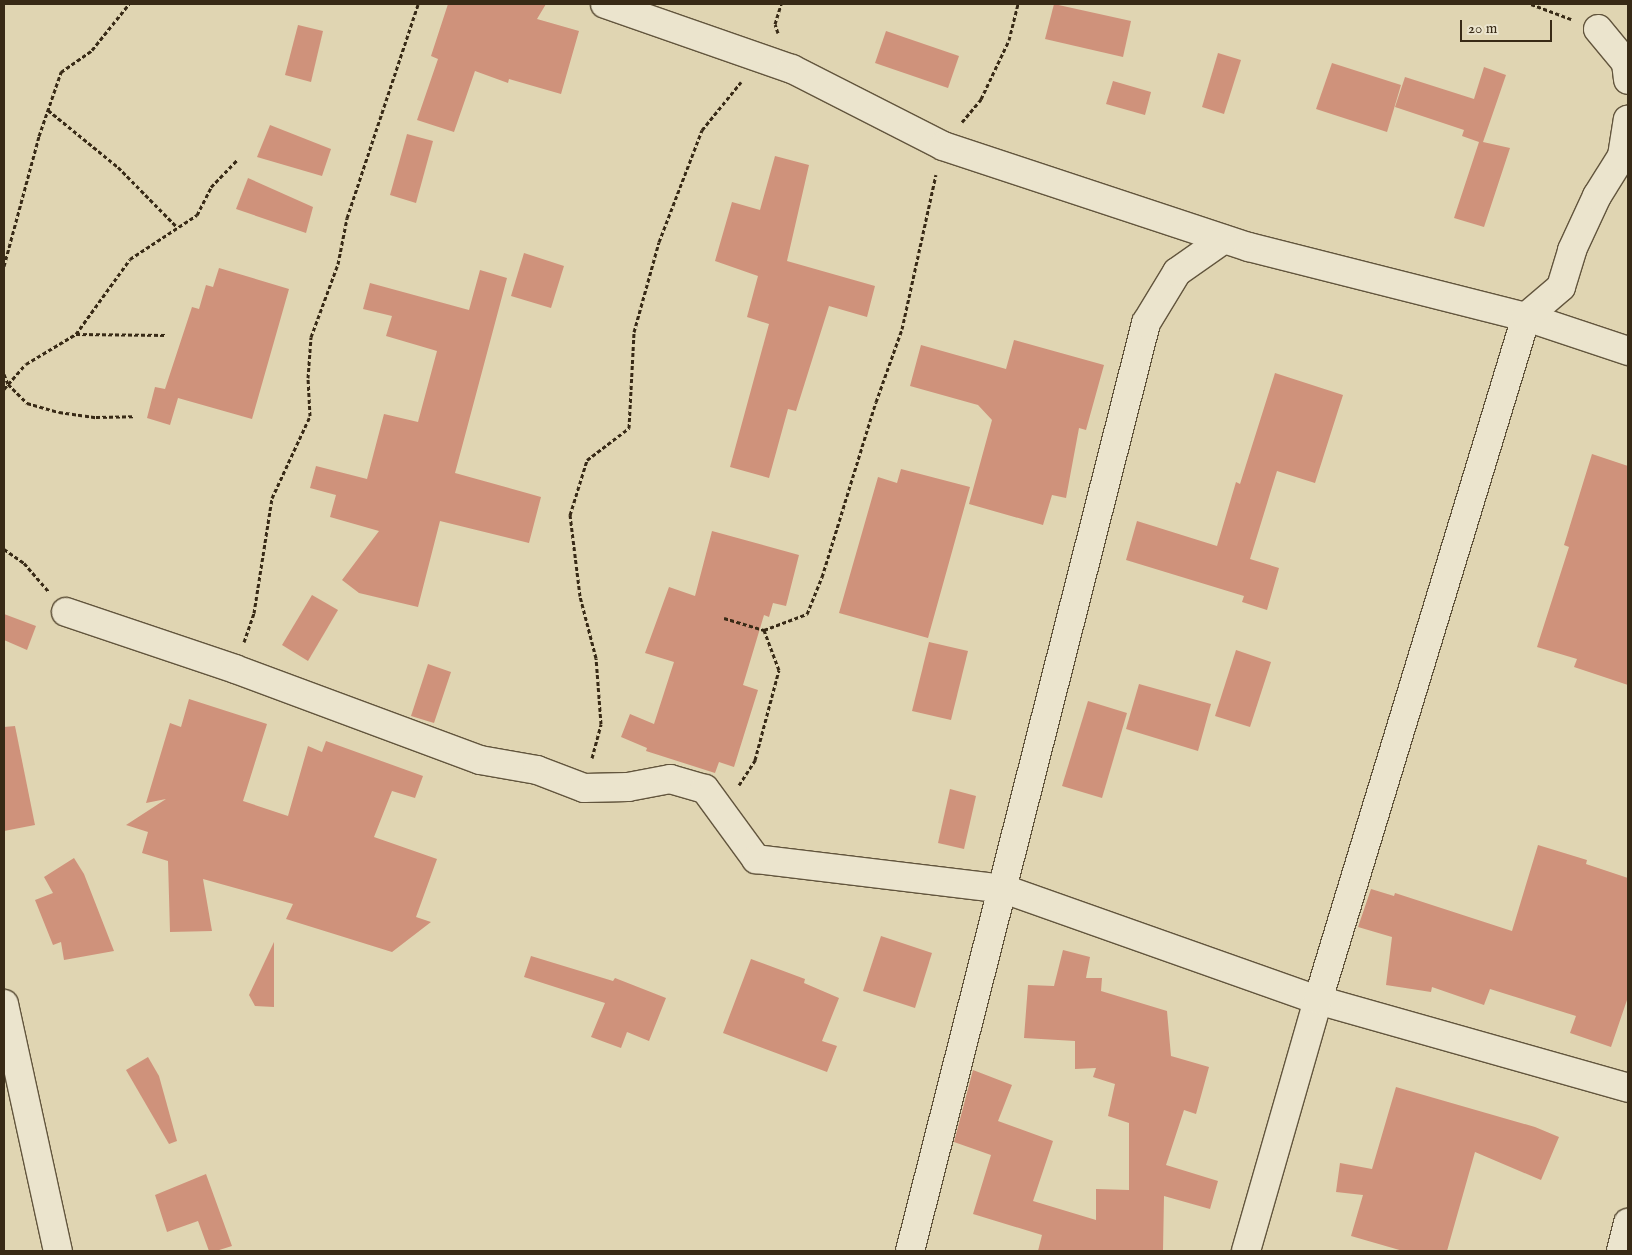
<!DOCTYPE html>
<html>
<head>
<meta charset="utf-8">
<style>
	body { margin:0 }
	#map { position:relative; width:1632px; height:1255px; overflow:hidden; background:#e0d5b2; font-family:"IM FELL English",serif }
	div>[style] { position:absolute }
	.building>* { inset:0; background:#cf927b }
	.path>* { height:3px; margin-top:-1.5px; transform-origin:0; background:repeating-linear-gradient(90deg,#382a16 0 4px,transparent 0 6.5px) }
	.roads { filter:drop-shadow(1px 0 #62553d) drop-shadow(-1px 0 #62553d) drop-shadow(0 1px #62553d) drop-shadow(0 -1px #62553d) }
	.minor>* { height:28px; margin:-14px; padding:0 14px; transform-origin:14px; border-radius:14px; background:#ebe4cd }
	span { translate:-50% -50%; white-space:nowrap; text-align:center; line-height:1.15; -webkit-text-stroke:5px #ebe4cd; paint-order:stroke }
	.frame { position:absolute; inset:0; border:5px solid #382a16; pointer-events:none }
	.scale { position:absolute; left:1460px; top:20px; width:92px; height:22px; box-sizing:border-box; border:2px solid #382a16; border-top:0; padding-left:6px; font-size:15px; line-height:18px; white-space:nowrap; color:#382a16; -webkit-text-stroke:4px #ebe4cd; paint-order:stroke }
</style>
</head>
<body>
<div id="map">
	<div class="building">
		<div style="clip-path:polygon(448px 4px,546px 4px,537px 19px,579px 31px,561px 94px,509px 79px,508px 83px,475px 71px,454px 132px,417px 120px,438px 59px,431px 56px)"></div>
		<div style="clip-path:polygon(1054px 4px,1131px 21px,1123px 57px,1045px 39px)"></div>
		<div style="clip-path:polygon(298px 25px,323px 31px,311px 82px,285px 75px)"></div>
		<div style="clip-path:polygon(886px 31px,959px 56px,948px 88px,875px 63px)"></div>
		<div style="clip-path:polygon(1218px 53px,1241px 60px,1224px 114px,1202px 107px)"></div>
		<div style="clip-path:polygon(1332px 63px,1401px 85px,1387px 132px,1316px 109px)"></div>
		<div style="clip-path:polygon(1484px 67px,1506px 75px,1483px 142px,1510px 148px,1484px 227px,1454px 218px,1479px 142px,1462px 136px,1464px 130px,1395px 107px,1405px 77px,1474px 99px)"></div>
		<div style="clip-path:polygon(1113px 81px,1151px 92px,1145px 115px,1106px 104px)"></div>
		<div style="clip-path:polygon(270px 125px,331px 149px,322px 176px,257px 157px)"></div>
		<div style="clip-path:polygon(407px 134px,433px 141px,416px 203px,390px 195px)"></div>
		<div style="clip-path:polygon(775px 156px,809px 165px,787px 261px,875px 286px,867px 317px,829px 306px,796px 411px,788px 409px,769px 478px,730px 467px,769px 324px,747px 317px,758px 276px,715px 261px,732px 202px,760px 210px)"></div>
		<div style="clip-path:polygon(248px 178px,313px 207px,306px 233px,236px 209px)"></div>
		<div style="clip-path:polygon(524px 253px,564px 266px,551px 308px,511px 296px)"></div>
		<div style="clip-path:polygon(219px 268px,289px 289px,252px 419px,178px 398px,170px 425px,147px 418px,155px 387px,165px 389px,192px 307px,199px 309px,206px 285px,213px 287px)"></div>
		<div style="clip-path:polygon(480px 270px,507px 278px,455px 473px,541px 497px,529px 543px,440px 521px,418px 607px,359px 593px,342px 580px,379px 531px,330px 517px,336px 495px,310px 488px,316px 466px,367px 479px,384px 414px,418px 422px,437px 351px,386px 336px,392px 316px,363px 309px,370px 283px,469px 310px)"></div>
		<div style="clip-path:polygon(1014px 340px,1104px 365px,1086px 430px,1079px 428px,1066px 498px,1052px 495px,1043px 525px,969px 504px,992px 420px,978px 405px,910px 386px,921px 345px,1006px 369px)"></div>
		<div style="clip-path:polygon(1275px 373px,1343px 395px,1315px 483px,1277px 471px,1250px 559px,1279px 568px,1267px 610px,1242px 602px,1244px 596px,1126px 560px,1137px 521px,1217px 546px,1236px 482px,1240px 484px)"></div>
		<div style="clip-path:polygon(1592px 454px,1628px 466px,1628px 685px,1574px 667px,1577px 659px,1537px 647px,1569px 547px,1564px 545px)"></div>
		<div style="clip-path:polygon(901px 469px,970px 487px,928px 638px,839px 613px,878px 477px,897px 483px)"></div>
		<div style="clip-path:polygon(712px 531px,799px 555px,786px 606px,773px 603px,769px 617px,764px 615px,743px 685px,758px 690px,734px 767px,719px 762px,715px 773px,646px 751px,647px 748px,621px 737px,630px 714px,654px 724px,674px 662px,645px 653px,669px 587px,695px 596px)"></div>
		<div style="clip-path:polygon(312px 595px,338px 610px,308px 661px,282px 645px)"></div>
		<div style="clip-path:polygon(4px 614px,36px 626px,27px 650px,4px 640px)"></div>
		<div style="clip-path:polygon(929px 642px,968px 651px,951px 720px,912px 711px)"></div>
		<div style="clip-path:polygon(1236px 650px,1271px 662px,1250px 727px,1215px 716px)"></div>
		<div style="clip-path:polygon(428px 664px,451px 672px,434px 723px,411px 716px)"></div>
		<div style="clip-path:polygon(1139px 684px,1211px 704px,1198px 751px,1126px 729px)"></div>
		<div style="clip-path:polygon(189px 699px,267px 724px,243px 801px,288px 816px,308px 746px,322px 752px,326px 741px,423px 776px,415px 798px,392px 791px,374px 837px,437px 859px,416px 917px,431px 922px,392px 952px,286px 919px,293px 904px,203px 879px,212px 931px,170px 932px,168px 861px,142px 853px,148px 832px,126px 825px,166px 799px,146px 803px,170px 723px,181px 727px)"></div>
		<div style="clip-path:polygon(1088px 701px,1127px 713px,1102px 798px,1062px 786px)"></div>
		<div style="clip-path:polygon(15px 726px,35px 825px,4px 831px,4px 727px)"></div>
		<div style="clip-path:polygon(950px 789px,976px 796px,964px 849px,938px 843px)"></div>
		<div style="clip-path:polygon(1538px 845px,1587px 860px,1586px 864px,1628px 878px,1628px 997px,1611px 1047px,1570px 1033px,1576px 1016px,1490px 989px,1484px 1005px,1432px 987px,1431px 992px,1386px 985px,1392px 937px,1358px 927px,1371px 889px,1394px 896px,1395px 893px,1512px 931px)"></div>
		<div style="clip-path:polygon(74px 858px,84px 874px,114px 951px,64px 960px,61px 942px,53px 945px,35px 900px,53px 893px,44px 877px)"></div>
		<div style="clip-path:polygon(881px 936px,932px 953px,915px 1008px,863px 991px)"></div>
		<div style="clip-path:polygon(274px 942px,274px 1007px,255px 1006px,249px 995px)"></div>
		<div style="clip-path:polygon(1063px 950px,1090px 957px,1086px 978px,1102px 978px,1101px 991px,1167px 1011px,1171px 1056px,1209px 1067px,1196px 1114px,1184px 1110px,1166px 1165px,1218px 1181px,1210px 1209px,1164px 1196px,1163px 1251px,1038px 1251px,1042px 1235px,973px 1214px,991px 1155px,954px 1142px,973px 1070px,1012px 1085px,998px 1121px,1053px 1141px,1033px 1201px,1096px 1220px,1096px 1189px,1129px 1190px,1129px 1123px,1108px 1116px,1115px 1084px,1093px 1077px,1096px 1068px,1075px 1069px,1075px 1041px,1024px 1038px,1028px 985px,1054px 986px)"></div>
		<div style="clip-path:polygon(531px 956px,613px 981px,615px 978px,666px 998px,649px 1041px,627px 1032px,621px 1048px,591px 1037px,605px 1003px,524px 977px)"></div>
		<div style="clip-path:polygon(751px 959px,805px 979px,804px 983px,839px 998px,822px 1041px,837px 1046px,827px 1072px,723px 1033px)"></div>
		<div style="clip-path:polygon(148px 1057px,159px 1076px,177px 1141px,169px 1144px,126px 1070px)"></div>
		<div style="clip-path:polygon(1396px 1087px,1535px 1127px,1559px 1137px,1541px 1180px,1475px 1152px,1447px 1251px,1403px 1251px,1351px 1236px,1363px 1195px,1336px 1192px,1340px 1163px,1372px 1169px)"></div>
		<div style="clip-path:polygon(206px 1174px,232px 1246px,216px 1251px,209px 1251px,198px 1221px,167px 1232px,155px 1195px)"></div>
	</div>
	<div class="path">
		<div style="left:1531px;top:4px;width:43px;rotate:20.6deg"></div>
		<div style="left:778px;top:33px;width:9px;rotate:-108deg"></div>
		<div style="left:775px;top:24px;width:21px;rotate:-73deg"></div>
		<div style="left:48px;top:110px;width:90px;rotate:39.2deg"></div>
		<div style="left:118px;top:167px;width:84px;rotate:45.5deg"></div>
		<div style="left:962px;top:122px;width:30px;rotate:-50deg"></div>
		<div style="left:981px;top:99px;width:65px;rotate:-64.6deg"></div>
		<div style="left:1009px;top:40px;width:37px;rotate:-76deg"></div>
		<div style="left:4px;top:266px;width:135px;rotate:-74.9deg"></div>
		<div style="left:39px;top:136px;width:68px;rotate:-71deg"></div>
		<div style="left:61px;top:72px;width:38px;rotate:-35deg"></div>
		<div style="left:92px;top:50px;width:59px;rotate:-51.2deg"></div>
		<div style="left:76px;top:334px;width:92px;rotate:-54.2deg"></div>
		<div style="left:130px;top:259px;width:80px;rotate:-33.3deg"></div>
		<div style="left:197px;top:215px;width:31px;rotate:-63deg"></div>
		<div style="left:211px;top:187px;width:37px;rotate:-46deg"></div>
		<div style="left:4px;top:374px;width:11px;rotate:68deg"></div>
		<div style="left:8px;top:384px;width:27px;rotate:45deg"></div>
		<div style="left:27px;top:403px;width:33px;rotate:16deg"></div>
		<div style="left:59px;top:412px;width:37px;rotate:8deg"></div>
		<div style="left:96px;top:417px;width:39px;rotate:-1deg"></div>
		<div style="left:4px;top:389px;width:33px;rotate:-49deg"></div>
		<div style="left:26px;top:364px;width:58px;rotate:-31deg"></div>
		<div style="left:76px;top:334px;width:91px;rotate:0.6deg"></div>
		<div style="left:4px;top:549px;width:24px;rotate:35deg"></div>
		<div style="left:24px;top:563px;width:37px;rotate:49deg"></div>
		<div style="left:724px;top:618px;width:42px;rotate:16.7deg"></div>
		<div style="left:764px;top:630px;width:46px;rotate:-20.4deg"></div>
		<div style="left:807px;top:614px;width:40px;rotate:-68deg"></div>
		<div style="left:822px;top:577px;width:183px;rotate:-72.9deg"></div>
		<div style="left:876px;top:402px;width:77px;rotate:-70.4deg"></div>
		<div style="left:902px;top:329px;width:158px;rotate:-77.6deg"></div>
		<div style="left:244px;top:642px;width:31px;rotate:-71deg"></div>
		<div style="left:254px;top:613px;width:116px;rotate:-81.1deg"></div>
		<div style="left:272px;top:498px;width:90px;rotate:-65.1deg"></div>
		<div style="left:310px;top:416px;width:38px;rotate:-93deg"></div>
		<div style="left:308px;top:378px;width:41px;rotate:-85.8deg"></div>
		<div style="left:311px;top:337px;width:78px;rotate:-69.7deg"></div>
		<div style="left:338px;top:264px;width:47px;rotate:-78.9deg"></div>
		<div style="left:347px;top:218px;width:225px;rotate:-71.6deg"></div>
		<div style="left:592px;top:758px;width:35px;rotate:-75deg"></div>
		<div style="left:601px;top:724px;width:66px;rotate:-94.3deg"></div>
		<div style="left:596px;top:658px;width:64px;rotate:-104.5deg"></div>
		<div style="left:580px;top:596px;width:82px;rotate:-97deg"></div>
		<div style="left:570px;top:515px;width:58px;rotate:-72.8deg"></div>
		<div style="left:587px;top:460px;width:53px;rotate:-37.3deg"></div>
		<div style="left:629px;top:428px;width:96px;rotate:-87deg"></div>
		<div style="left:634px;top:332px;width:93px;rotate:-74.5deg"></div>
		<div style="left:659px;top:242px;width:120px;rotate:-69deg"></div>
		<div style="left:702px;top:130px;width:62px;rotate:-50.9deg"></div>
		<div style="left:739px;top:785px;width:30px;rotate:-57deg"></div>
		<div style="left:755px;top:760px;width:93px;rotate:-75.1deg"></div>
		<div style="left:779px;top:670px;width:43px;rotate:-110.6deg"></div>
	</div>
	<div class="roads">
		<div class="minor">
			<div style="left:605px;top:4px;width:198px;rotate:19.2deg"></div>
			<div style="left:792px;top:69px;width:169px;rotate:27deg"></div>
			<div style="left:943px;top:146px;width:322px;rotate:18.3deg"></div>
			<div style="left:1249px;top:247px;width:286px;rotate:14.2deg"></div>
			<div style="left:1526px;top:317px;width:108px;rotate:18.4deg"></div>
			<div style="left:1598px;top:29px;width:44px;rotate:50.5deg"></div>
			<div style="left:1626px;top:63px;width:17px;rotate:83deg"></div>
			<div style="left:66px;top:612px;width:178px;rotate:18.6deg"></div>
			<div style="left:235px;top:669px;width:261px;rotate:20.4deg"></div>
			<div style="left:480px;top:760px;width:58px;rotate:10deg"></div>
			<div style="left:537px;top:770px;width:50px;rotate:21deg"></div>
			<div style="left:584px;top:788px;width:44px;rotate:-1.3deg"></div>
			<div style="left:628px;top:787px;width:43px;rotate:-10.8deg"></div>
			<div style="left:670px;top:779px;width:36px;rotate:16deg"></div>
			<div style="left:705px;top:789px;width:87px;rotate:53.9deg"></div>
			<div style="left:756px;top:859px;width:250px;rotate:6.9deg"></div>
			<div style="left:1004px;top:889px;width:333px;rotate:19.5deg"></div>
			<div style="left:1318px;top:1000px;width:322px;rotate:15.8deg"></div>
			<div style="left:4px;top:1004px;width:253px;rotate:77.7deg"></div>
			<div style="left:910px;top:1251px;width:958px;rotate:-75.73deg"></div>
			<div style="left:1146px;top:323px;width:60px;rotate:-58.7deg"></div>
			<div style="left:1177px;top:272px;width:57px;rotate:-35.1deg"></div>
			<div style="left:1246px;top:1251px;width:261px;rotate:-74deg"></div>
			<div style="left:1318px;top:1000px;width:714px;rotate:-73.06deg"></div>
			<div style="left:1526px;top:317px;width:46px;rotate:-40.6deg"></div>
			<div style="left:1561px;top:287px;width:39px;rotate:-73deg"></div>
			<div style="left:1572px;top:250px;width:60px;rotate:-65.2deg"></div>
			<div style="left:1597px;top:196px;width:47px;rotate:-58deg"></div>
			<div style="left:1622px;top:156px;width:37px;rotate:-81deg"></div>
			<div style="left:1621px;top:1251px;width:29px;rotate:-76deg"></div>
		</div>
	</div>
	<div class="frame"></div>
	<div class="scale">20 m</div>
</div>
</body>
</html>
